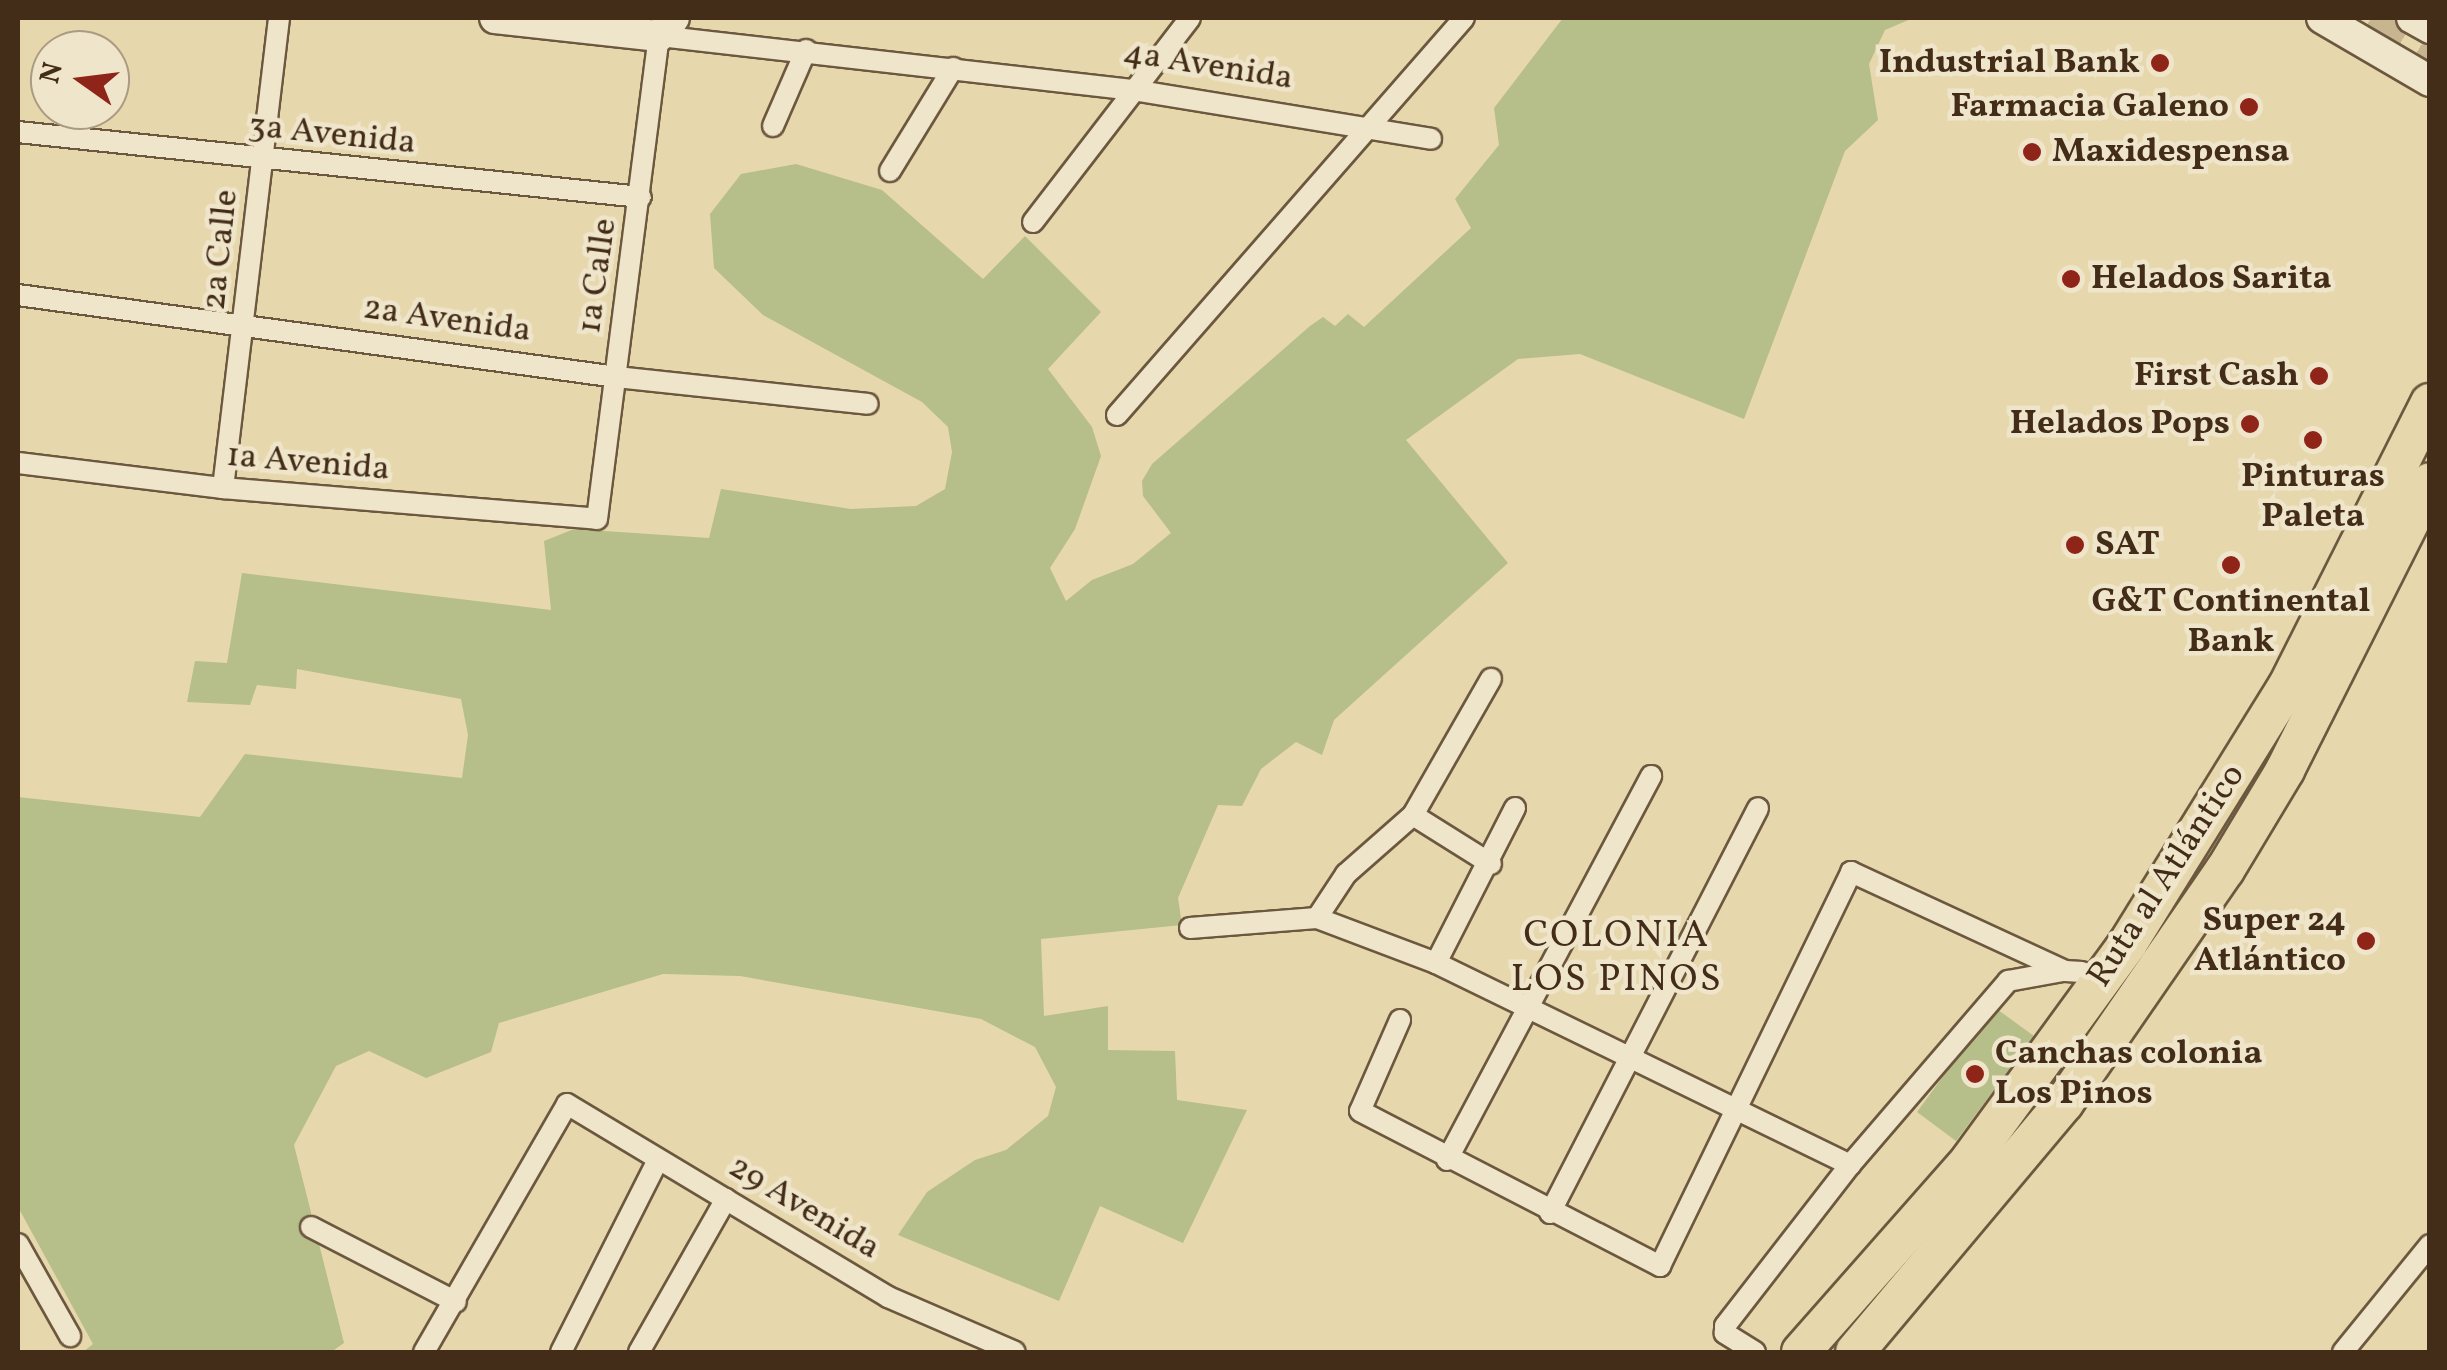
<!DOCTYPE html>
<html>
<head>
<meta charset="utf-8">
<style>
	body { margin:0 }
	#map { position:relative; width:2447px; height:1370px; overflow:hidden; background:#e7d7ad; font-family:Vollkorn,serif }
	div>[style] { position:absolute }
	.green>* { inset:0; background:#b6be8a }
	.highway-tunnel>* { height:38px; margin-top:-19px; transform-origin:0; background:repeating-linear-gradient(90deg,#c6b58f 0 38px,transparent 0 57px) }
	.roads { filter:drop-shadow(2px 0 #6c583e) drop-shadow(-2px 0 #6c583e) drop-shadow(0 2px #6c583e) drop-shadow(0 -2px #6c583e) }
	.street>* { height:20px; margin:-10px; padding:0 10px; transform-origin:10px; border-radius:10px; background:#efe5ca }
	.secondary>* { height:30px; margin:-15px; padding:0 15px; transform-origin:15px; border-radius:15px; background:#efe5ca }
	.highway>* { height:38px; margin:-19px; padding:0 19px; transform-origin:19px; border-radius:19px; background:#e7d7ad }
	.dots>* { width:28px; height:28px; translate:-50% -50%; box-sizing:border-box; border:5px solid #efe5ca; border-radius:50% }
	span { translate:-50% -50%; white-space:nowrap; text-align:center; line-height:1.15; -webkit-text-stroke:9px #efe5ca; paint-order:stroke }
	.poi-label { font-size:35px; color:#432d19; font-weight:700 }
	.right { translate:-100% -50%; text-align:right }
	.left { translate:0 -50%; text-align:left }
	.street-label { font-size:35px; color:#432d19 }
	.neighbourhood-label { font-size:38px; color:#432d19; letter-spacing:2.5px }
	.frame { position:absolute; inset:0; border:20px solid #432d19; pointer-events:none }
	.north { position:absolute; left:30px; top:30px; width:100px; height:100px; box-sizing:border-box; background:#efe5ca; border:2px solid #aa9b83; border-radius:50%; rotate:284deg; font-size:28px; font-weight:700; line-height:40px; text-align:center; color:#432d19 }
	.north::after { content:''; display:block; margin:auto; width:35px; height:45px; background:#8f2418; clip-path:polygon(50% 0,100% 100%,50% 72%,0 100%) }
</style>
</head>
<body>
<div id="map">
	<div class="green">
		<div style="clip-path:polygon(1563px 18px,1913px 18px,1885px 30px,1869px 64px,1878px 120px,1845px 151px,1744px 419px,1580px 354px,1518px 359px,1406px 440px,1508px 563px,1334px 720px,1322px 755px,1296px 742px,1261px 769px,1242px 806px,1218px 805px,1178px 898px,1182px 925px,1041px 939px,1044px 1016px,1108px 1006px,1108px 1050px,1175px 1051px,1177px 1100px,1247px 1110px,1183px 1243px,1100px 1206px,1059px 1301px,898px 1235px,927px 1192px,975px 1160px,1006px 1150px,1048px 1116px,1056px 1087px,1035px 1047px,981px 1019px,740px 976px,663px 974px,499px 1023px,491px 1052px,426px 1078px,369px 1051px,336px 1066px,294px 1145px,344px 1343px,331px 1352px,83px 1352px,93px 1344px,18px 1207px,18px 797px,200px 817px,245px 754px,462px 778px,468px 735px,461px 699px,297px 669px,296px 689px,257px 685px,250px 705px,187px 702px,195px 661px,227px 663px,242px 573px,551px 610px,544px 541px,574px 529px,709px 538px,721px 489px,851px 509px,916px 506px,945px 489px,952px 452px,948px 427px,922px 402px,763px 315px,714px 268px,710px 214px,741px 174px,796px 164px,882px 190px,983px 279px,1025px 236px,1101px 312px,1048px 369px,1092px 427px,1101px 456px,1075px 529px,1050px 568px,1066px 601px,1092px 580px,1133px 564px,1171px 533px,1143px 496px,1142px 481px,1152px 464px,1310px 326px,1323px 317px,1335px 326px,1348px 314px,1364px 327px,1471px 228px,1455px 199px,1499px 145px,1494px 108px)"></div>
		<div style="clip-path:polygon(1994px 1007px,2034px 1036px,1956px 1141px,1917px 1112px)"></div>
	</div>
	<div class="highway-tunnel">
		<div style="left:2371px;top:18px;width:69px;rotate:30.7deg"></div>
	</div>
	<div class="roads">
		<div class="street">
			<div style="left:773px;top:126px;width:83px;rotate:-66.5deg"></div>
			<div style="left:18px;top:132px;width:626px;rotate:5.96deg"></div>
			<div style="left:890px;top:171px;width:121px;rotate:-58.5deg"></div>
			<div style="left:1033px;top:222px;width:257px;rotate:-52.4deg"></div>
			<div style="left:18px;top:295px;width:605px;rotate:7.8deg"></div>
			<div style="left:617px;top:377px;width:252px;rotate:6.1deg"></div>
			<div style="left:1117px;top:415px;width:527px;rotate:-48.84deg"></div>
			<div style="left:18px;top:463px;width:207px;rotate:7deg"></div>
			<div style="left:223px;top:488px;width:375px;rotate:4.7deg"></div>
			<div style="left:597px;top:519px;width:487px;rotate:-82.7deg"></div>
			<div style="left:659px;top:36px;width:477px;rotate:6.5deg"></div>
			<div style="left:1133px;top:90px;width:302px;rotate:9.3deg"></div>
			<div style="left:223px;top:488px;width:473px;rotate:-83.2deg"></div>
			<div style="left:1413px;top:815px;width:92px;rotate:32.1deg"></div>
			<div style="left:1317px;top:918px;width:53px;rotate:-56.6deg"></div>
			<div style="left:1346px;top:874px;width:89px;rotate:-41.4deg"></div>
			<div style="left:1413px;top:815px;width:157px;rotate:-60.2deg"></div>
			<div style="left:1190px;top:928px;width:127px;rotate:-4.5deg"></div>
			<div style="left:1317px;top:918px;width:127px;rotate:20.7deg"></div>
			<div style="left:1436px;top:963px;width:461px;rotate:26deg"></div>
			<div style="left:1436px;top:963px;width:174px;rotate:-63deg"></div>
			<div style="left:1400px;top:1020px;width:99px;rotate:113.7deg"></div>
			<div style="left:1360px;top:1111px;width:338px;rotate:27.3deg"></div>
			<div style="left:1660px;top:1266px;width:438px;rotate:-64.1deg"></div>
			<div style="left:1851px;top:872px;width:236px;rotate:24.8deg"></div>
			<div style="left:2065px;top:971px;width:17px;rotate:3deg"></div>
			<div style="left:1447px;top:1160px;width:435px;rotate:-62deg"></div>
			<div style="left:1550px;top:1213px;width:455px;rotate:-62.8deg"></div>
			<div style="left:311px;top:1227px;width:163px;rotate:27.3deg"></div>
			<div style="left:18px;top:1244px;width:106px;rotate:60.5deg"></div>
			<div style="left:424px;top:1352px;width:286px;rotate:-60deg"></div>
			<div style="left:567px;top:1104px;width:375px;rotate:31deg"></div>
			<div style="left:888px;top:1297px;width:138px;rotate:23.4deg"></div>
			<div style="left:561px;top:1352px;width:215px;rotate:-63.2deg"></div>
			<div style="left:639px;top:1352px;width:176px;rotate:-60.4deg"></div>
			<div style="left:1755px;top:1352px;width:36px;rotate:-148deg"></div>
			<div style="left:1725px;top:1333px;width:7px;rotate:-90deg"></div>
			<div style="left:1725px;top:1326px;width:204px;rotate:-52.2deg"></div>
			<div style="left:1850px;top:1165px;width:243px;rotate:-49.3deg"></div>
			<div style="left:2008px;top:981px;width:56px;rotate:-10.3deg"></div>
			<div style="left:2343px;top:1352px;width:138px;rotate:-50.9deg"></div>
		</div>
		<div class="secondary">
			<div style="left:495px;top:18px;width:165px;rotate:6.3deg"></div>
			<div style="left:659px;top:36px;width:23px;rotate:-50deg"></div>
			<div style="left:2322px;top:18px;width:125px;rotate:30.3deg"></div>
			<div style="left:2412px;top:18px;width:21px;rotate:29deg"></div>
		</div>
		<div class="highway">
			<div style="left:1801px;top:1352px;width:256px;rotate:-48.6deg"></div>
			<div style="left:1970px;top:1160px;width:268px;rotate:-53.9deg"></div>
			<div style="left:2128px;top:943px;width:301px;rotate:-58.2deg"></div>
			<div style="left:2287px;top:687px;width:318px;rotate:-63.3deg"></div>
			<div style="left:1855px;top:1352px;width:325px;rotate:-50deg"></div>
			<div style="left:2064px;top:1103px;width:283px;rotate:-55.4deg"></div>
			<div style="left:2225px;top:870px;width:117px;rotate:-59deg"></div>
			<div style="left:2285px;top:770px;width:322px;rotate:-63.3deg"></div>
		</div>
	</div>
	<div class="dots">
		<div style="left:2160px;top:63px;background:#8f2418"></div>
		<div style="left:2249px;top:107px;background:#8f2418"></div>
		<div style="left:2032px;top:152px;background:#8f2418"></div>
		<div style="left:2071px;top:279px;background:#8f2418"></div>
		<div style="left:2319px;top:376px;background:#8f2418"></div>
		<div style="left:2250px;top:424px;background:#8f2418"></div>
		<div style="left:2313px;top:440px;background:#8f2418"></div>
		<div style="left:2075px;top:545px;background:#8f2418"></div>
		<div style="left:2231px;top:565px;background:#8f2418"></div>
		<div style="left:2366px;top:941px;background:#8f2418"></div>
		<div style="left:1975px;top:1074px;background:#8f2418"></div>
	</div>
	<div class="poi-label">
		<span class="right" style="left:2140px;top:63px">Industrial Bank</span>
		<span class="right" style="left:2229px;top:107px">Farmacia Galeno</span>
		<span class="left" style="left:2052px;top:152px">Maxidespensa</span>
		<span class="left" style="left:2091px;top:279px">Helados Sarita</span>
		<span class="right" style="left:2299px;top:376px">First Cash</span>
		<span class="right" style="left:2230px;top:424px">Helados Pops</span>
		<span style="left:2313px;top:497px">Pinturas<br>Paleta</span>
		<span class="left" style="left:2095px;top:545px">SAT</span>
		<span style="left:2231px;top:622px">G&amp;T Continental<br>Bank</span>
		<span class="right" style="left:2346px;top:941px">Super 24<br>Atlántico</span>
		<span class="left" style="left:1995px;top:1074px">Canchas colonia<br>Los Pinos</span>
	</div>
	<div class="street-label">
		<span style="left:1208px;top:66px;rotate:9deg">4a Avenida</span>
		<span style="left:332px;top:135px;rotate:6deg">3a Avenida</span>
		<span style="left:221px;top:250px;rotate:-84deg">2a Calle</span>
		<span style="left:598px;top:276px;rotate:-82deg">1a Calle</span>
		<span style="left:447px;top:320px;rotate:8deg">2a Avenida</span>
		<span style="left:308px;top:463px;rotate:5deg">1a Avenida</span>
		<span style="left:2167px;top:876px;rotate:-57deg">Ruta al Atlántico</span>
		<span style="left:804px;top:1208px;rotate:31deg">29 Avenida</span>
	</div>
	<div class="neighbourhood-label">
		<span style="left:1617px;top:959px">COLONIA<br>LOS PINOS</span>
	</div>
	<div class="frame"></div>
	<div class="north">N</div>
</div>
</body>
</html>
